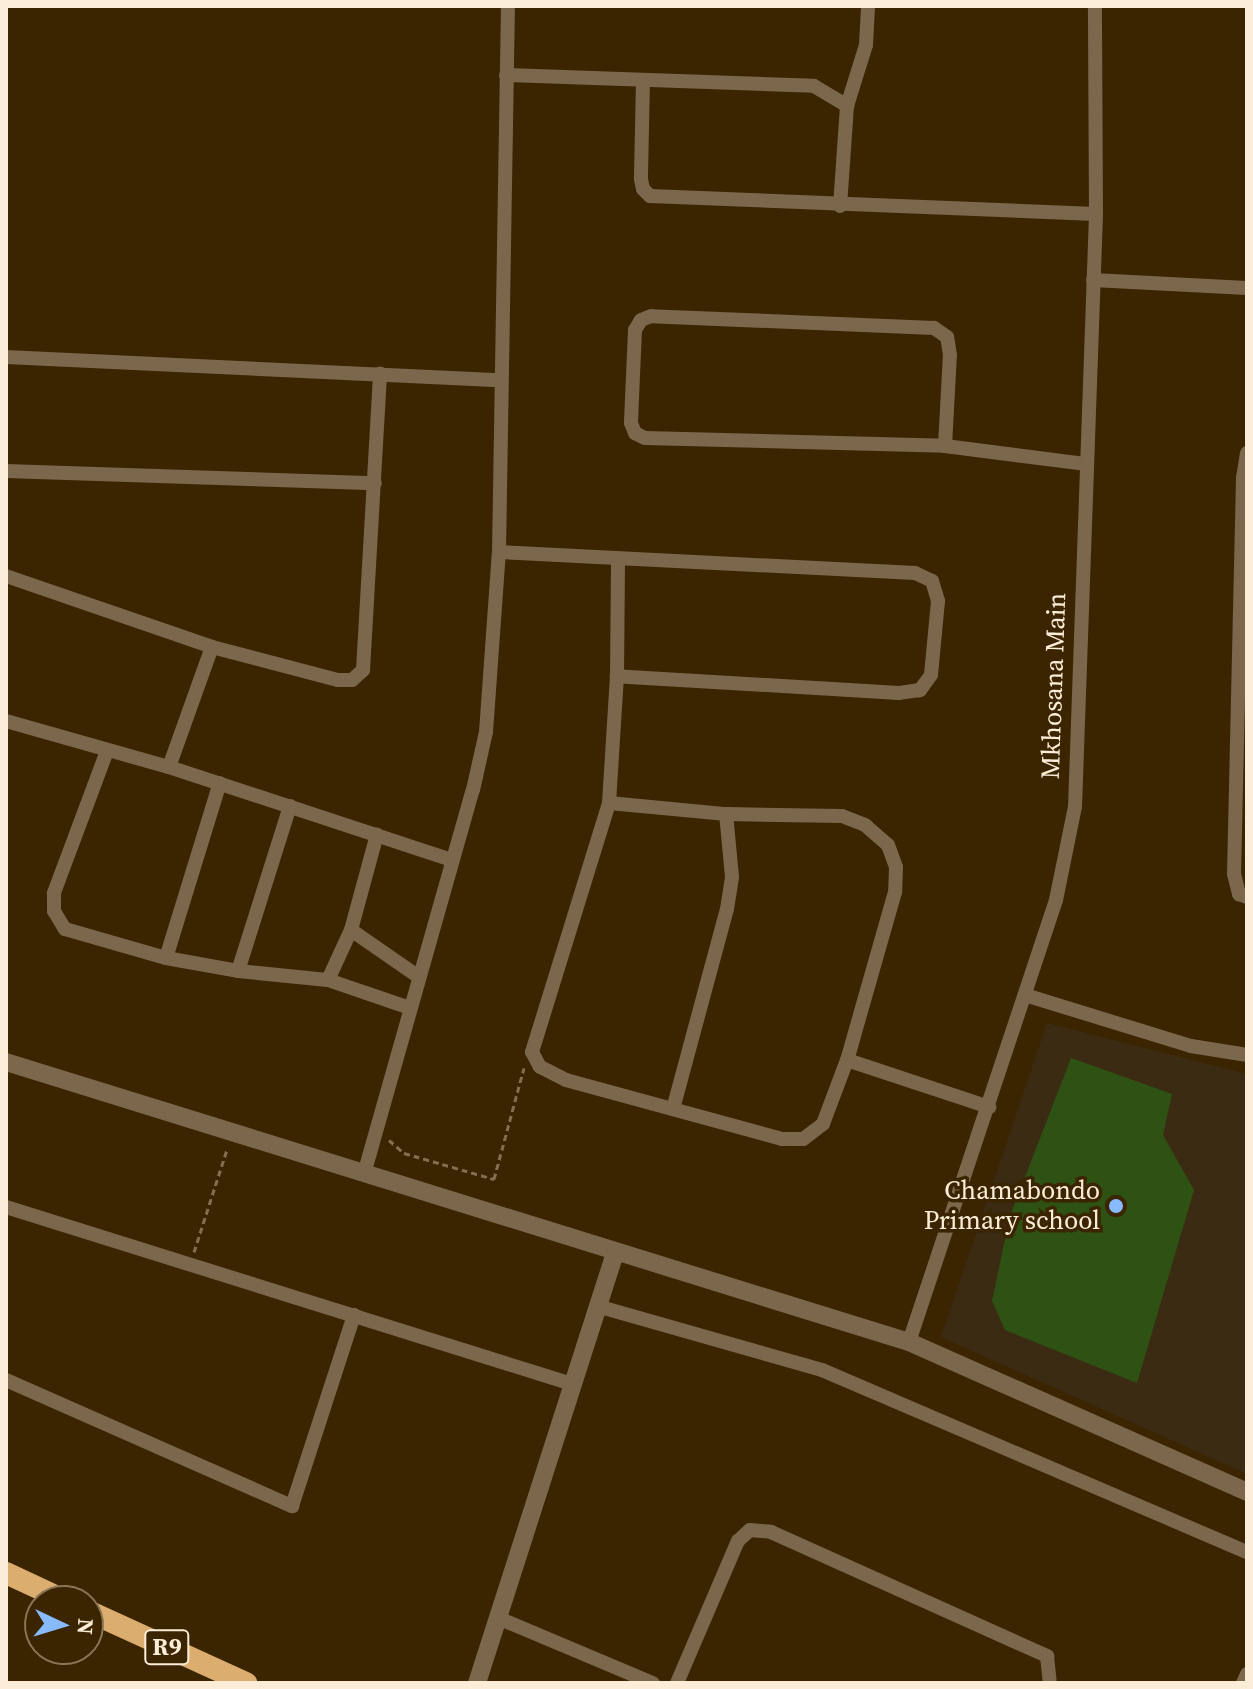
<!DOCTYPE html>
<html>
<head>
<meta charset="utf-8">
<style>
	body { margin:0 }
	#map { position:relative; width:1253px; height:1689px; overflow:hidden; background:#3b2400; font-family:"Source Serif 4",serif }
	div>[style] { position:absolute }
	.built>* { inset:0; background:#3c2b13 }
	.green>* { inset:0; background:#2e5214 }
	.path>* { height:3px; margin-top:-1.5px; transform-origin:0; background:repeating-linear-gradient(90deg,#826e50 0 6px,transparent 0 10px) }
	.minor>* { height:14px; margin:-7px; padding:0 7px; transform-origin:7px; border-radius:7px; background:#7a674c }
	.tertiary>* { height:18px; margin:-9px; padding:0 9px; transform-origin:9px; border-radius:9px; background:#7a674c }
	.trunk>* { height:22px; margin:-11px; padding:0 11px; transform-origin:11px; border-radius:11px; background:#dbae70 }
	.dots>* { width:22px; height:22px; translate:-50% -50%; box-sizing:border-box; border:4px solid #3b2400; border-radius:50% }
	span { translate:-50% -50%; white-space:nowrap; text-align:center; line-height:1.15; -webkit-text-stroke:7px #3b2400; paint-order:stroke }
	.shield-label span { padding:2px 6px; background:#3b2400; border:2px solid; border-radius:6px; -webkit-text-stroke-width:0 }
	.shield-label { font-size:24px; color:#fcedd9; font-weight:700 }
	.street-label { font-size:26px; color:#fcedd9 }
	.poi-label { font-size:26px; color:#fcedd9 }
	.right { translate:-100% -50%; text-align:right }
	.frame { position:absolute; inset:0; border:8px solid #fcedd9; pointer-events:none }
	.north { position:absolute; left:24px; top:1585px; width:80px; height:80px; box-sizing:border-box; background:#3b2400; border:2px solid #887457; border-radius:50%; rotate:94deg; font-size:22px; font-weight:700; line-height:32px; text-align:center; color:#fcedd9 }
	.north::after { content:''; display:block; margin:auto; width:28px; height:36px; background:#88bbfc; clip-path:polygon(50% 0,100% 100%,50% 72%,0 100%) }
</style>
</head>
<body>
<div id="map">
	<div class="built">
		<div style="clip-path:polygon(1047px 1023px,1247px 1074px,1247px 1474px,941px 1337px)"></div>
	</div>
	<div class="green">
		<div style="clip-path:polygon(1071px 1058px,1172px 1094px,1163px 1135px,1194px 1190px,1137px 1383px,1005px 1330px,992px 1301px,1010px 1216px)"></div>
	</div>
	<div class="path">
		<div style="left:389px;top:1140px;width:20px;rotate:41deg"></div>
		<div style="left:404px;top:1153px;width:94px;rotate:16.1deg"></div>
		<div style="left:494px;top:1179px;width:115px;rotate:-74.9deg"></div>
		<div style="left:194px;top:1252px;width:108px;rotate:-72.2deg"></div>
	</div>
	<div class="minor">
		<div style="left:506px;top:75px;width:308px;rotate:2deg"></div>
		<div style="left:814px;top:86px;width:39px;rotate:31deg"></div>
		<div style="left:643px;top:80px;width:99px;rotate:91.2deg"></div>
		<div style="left:641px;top:179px;width:10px;rotate:79deg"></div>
		<div style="left:643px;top:189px;width:10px;rotate:45deg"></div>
		<div style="left:650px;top:196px;width:446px;rotate:2.3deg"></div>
		<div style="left:840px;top:206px;width:100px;rotate:-86deg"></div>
		<div style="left:847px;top:106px;width:64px;rotate:-72.7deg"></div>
		<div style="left:866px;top:45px;width:39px;rotate:-87deg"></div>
		<div style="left:1093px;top:280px;width:154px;rotate:3deg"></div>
		<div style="left:6px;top:357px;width:494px;rotate:2.7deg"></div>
		<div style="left:945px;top:446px;width:91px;rotate:-86.9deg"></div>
		<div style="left:950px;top:355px;width:18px;rotate:-99deg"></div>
		<div style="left:947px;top:337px;width:16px;rotate:-145deg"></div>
		<div style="left:934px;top:328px;width:283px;rotate:-177.6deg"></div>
		<div style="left:651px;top:316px;width:11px;rotate:158deg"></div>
		<div style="left:641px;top:320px;width:12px;rotate:121deg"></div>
		<div style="left:635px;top:330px;width:93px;rotate:92.5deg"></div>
		<div style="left:631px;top:423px;width:11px;rotate:68deg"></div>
		<div style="left:635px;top:433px;width:11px;rotate:27deg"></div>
		<div style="left:645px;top:438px;width:300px;rotate:1.5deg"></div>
		<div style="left:945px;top:446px;width:141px;rotate:7.3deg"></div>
		<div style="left:1247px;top:453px;width:25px;rotate:99deg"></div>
		<div style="left:1243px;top:478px;width:396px;rotate:91.3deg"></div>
		<div style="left:1234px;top:874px;width:21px;rotate:76deg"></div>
		<div style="left:1239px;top:894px;width:9px;rotate:21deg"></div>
		<div style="left:6px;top:471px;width:369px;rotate:1.9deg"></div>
		<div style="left:499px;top:552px;width:417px;rotate:2.9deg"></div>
		<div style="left:915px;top:573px;width:19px;rotate:25deg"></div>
		<div style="left:932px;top:581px;width:21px;rotate:73deg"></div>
		<div style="left:938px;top:601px;width:74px;rotate:95.4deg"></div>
		<div style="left:931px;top:675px;width:19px;rotate:126deg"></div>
		<div style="left:920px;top:690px;width:21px;rotate:172deg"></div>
		<div style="left:899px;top:693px;width:283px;rotate:-176.6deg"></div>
		<div style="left:6px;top:576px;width:218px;rotate:19deg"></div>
		<div style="left:6px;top:721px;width:169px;rotate:15.8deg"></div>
		<div style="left:169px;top:767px;width:298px;rotate:18.2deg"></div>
		<div style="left:107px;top:751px;width:152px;rotate:110.5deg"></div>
		<div style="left:54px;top:893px;width:18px;rotate:90deg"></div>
		<div style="left:54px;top:911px;width:21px;rotate:59deg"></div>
		<div style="left:65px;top:929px;width:105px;rotate:16deg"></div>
		<div style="left:166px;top:958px;width:73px;rotate:10.2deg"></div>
		<div style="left:238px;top:971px;width:90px;rotate:5.7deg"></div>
		<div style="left:328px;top:980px;width:87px;rotate:18.9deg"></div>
		<div style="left:169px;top:767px;width:127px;rotate:-70.3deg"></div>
		<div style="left:212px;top:647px;width:130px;rotate:14.7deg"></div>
		<div style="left:338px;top:680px;width:14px"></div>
		<div style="left:352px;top:680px;width:15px;rotate:-42deg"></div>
		<div style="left:363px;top:670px;width:297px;rotate:-86.7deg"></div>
		<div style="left:609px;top:803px;width:118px;rotate:5.4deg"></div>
		<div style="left:726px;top:814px;width:116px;rotate:1deg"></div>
		<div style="left:842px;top:816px;width:25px;rotate:21deg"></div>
		<div style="left:865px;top:825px;width:30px;rotate:41deg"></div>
		<div style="left:888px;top:845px;width:23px;rotate:70deg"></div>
		<div style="left:896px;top:867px;width:25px;rotate:92deg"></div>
		<div style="left:895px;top:892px;width:175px;rotate:105.9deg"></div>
		<div style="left:847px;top:1060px;width:68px;rotate:110.6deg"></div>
		<div style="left:823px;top:1124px;width:25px;rotate:143deg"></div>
		<div style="left:803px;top:1139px;width:21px;rotate:180deg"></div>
		<div style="left:782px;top:1139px;width:224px;rotate:-164.7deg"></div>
		<div style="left:566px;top:1080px;width:29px;rotate:-153deg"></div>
		<div style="left:540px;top:1067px;width:17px;rotate:-118deg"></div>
		<div style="left:532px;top:1052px;width:261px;rotate:-72.8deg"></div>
		<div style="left:609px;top:803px;width:127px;rotate:-86.4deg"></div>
		<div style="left:617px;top:676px;width:116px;rotate:-89.5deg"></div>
		<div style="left:351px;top:930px;width:83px;rotate:34.7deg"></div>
		<div style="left:166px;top:958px;width:183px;rotate:-72.9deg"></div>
		<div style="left:238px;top:971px;width:173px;rotate:-72.5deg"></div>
		<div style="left:328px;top:980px;width:55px;rotate:-65.3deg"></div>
		<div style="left:351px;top:930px;width:99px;rotate:-74.8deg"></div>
		<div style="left:1025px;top:995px;width:174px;rotate:17.1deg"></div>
		<div style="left:1191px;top:1046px;width:57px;rotate:9.1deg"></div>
		<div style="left:847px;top:1060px;width:150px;rotate:18.3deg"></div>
		<div style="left:673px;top:1109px;width:207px;rotate:-74.9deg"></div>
		<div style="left:727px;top:909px;width:32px;rotate:-81deg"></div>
		<div style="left:732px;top:877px;width:63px;rotate:-95.4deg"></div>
		<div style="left:364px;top:1174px;width:399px;rotate:-74.2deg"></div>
		<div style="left:473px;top:790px;width:59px;rotate:-77.4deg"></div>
		<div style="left:486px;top:732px;width:180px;rotate:-85.9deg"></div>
		<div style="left:499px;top:552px;width:546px;rotate:-89.06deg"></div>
		<div style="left:6px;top:1207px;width:593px;rotate:17.37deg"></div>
		<div style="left:597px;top:1306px;width:234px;rotate:15.9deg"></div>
		<div style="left:822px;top:1370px;width:462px;rotate:23.2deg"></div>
		<div style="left:909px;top:1342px;width:466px;rotate:-71.6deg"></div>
		<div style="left:1056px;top:900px;width:95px;rotate:-78.5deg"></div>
		<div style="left:1075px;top:807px;width:593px;rotate:-87.97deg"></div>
		<div style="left:1096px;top:214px;width:208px;rotate:-90.3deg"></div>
		<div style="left:6px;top:1380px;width:313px;rotate:23.8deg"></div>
		<div style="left:292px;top:1506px;width:201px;rotate:-72deg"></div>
		<div style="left:498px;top:1618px;width:168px;rotate:22.8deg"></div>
		<div style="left:677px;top:1683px;width:155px;rotate:-66.8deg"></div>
		<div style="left:738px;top:1541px;width:16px;rotate:-43deg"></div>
		<div style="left:750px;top:1530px;width:21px;rotate:5deg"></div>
		<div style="left:771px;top:1532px;width:303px;rotate:24.2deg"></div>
		<div style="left:1047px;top:1656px;width:27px;rotate:84deg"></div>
		<div style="left:1243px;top:1683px;width:10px;rotate:-66deg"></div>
	</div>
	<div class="tertiary">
		<div style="left:6px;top:1062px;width:945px;rotate:17.23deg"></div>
		<div style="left:909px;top:1342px;width:370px;rotate:23.9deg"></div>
		<div style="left:477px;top:1683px;width:453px;rotate:-72.2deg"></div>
	</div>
	<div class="trunk">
		<div style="left:6px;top:1573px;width:66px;rotate:25deg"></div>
		<div style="left:88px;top:1611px;width:174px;rotate:24.5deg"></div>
	</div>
	<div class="dots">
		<div style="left:1116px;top:1206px;background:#88bbfc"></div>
	</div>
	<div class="shield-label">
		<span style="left:167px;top:1647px">R9</span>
	</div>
	<div class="street-label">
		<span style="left:1054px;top:686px;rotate:-88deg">Mkhosana Main</span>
	</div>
	<div class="poi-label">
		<span class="right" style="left:1100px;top:1206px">Chamabondo<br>Primary school</span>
	</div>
	<div class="frame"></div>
	<div class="north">N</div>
</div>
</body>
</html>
